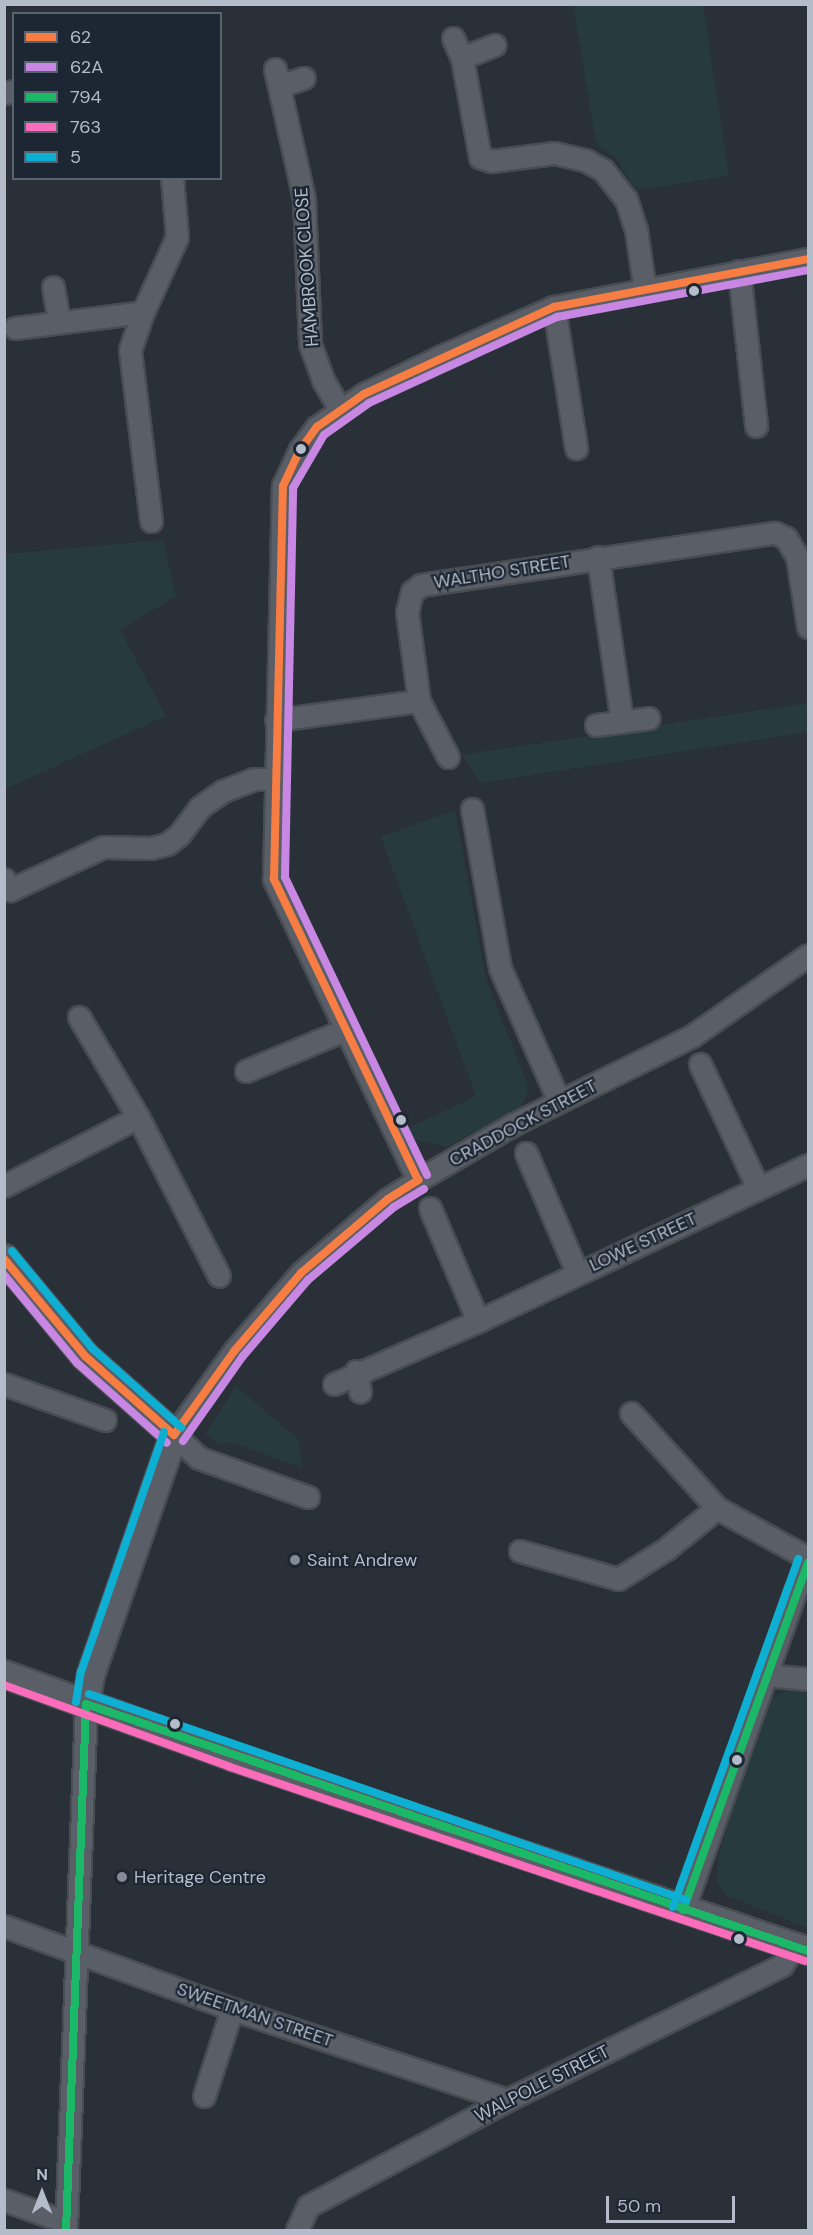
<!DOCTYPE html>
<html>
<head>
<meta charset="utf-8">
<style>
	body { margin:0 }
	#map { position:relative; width:813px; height:2235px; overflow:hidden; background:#2a3038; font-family:"DM Sans",sans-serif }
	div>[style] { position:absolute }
	.green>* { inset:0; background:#273a3e }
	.roads { filter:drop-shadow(2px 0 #484c53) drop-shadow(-2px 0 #484c53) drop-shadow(0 2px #484c53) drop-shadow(0 -2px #484c53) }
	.minor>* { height:21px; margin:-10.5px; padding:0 10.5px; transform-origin:10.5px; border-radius:10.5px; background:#5a5e66 }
	.tertiary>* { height:26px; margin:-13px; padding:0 13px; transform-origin:13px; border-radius:13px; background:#5a5e66 }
	.bus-1>* { height:8px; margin:-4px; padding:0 4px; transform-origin:4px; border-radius:4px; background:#f77d43 }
	.bus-2>* { height:8px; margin:-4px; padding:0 4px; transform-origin:4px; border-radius:4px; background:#c787e3 }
	.bus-3>* { height:8px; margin:-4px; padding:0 4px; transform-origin:4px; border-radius:4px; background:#1ab867 }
	.bus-4>* { height:8px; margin:-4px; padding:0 4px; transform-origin:4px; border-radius:4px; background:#fb6dba }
	.bus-5>* { height:8px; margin:-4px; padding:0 4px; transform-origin:4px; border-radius:4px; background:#0dafd3 }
	.dots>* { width:16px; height:16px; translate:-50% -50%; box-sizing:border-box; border:3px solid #1d2633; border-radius:50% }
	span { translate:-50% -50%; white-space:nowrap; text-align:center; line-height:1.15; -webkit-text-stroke:4.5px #1d2633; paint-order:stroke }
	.street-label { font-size:18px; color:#b4bcc9 }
	.poi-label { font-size:18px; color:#b4bcc9 }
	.left { translate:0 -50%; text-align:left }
	.frame { position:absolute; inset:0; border:6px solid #b4bcc9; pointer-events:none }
	.legend { position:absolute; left:12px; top:12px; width:210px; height:168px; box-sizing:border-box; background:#1d2633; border:2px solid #59626f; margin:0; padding:8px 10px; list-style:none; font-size:18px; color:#b4bcc9 }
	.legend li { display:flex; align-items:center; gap:12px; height:30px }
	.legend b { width:30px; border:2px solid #59626f }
	.north { position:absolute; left:12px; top:2163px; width:60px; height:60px; -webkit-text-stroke:4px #1d2633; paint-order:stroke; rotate:0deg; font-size:16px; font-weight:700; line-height:24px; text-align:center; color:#b4bcc9 }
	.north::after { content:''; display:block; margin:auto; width:21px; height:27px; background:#b4bcc9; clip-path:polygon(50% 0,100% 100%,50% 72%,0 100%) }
	.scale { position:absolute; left:606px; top:2196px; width:129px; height:27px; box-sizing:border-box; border:3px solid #b4bcc9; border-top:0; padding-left:8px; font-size:18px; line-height:21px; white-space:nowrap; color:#b4bcc9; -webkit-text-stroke:4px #1d2633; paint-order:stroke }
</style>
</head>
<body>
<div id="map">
	<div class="green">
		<div style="clip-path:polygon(573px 5px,703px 5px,729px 176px,636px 190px,615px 157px,596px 144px)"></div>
		<div style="clip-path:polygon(163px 540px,176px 596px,120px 630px,166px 716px,5px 789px,5px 554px)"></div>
		<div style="clip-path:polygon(808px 703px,808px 732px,480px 783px,462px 755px)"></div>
		<div style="clip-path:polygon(455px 810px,486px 979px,527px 1083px,527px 1094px,519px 1110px,446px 1147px,412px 1139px,408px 1128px,476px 1096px,381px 837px)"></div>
		<div style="clip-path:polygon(236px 1386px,299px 1440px,302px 1468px,232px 1442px,221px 1445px,205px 1434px)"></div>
		<div style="clip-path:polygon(786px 1691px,808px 1693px,808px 1928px,727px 1896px,716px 1881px,719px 1854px,766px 1702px)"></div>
	</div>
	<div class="roads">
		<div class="minor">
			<div style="left:453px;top:38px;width:22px;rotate:66deg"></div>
			<div style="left:462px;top:58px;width:101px;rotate:79.7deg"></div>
			<div style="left:480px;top:157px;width:12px;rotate:20deg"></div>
			<div style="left:491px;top:161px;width:64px;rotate:-7.2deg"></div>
			<div style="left:554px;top:153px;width:32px;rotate:13deg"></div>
			<div style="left:585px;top:160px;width:21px;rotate:29deg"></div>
			<div style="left:603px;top:170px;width:37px;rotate:52deg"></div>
			<div style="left:626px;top:199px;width:33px;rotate:72deg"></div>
			<div style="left:636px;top:230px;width:61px;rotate:81.5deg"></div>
			<div style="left:462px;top:58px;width:35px;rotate:-22deg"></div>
			<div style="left:275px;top:69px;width:133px;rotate:77.4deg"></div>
			<div style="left:304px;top:199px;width:145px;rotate:87.6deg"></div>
			<div style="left:310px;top:344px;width:38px;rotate:70deg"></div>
			<div style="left:323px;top:380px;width:34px;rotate:60deg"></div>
			<div style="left:279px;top:86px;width:26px;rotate:-18deg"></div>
			<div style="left:4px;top:93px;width:10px;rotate:-11deg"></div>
			<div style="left:739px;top:271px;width:156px;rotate:83.7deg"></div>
			<div style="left:53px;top:287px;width:35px;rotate:80deg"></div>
			<div style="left:554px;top:307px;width:143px;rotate:81.1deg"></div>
			<div style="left:15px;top:328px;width:129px;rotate:-7.1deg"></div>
			<div style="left:151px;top:521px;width:172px;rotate:-97deg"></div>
			<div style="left:130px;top:350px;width:40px;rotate:-71.1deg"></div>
			<div style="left:143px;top:312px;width:82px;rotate:-65.6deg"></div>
			<div style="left:177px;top:237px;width:59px;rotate:-94.8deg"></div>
			<div style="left:598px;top:557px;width:166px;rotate:81.7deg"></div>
			<div style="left:276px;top:720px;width:144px;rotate:-7.6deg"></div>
			<div style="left:596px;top:725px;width:53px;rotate:-7.5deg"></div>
			<div style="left:448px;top:757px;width:63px;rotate:-117.4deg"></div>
			<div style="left:419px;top:701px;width:90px;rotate:-97.7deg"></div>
			<div style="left:407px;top:612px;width:21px;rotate:-76deg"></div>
			<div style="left:412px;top:592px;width:11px;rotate:-38deg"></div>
			<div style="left:421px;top:585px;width:358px;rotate:-8.4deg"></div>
			<div style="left:775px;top:533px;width:12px;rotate:24deg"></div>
			<div style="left:786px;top:538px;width:21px;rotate:59deg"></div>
			<div style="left:797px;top:556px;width:72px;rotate:81.2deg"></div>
			<div style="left:472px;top:809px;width:161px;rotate:80deg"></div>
			<div style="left:500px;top:968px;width:145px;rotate:66.1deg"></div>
			<div style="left:4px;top:879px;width:13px;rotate:61deg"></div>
			<div style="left:10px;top:890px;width:102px;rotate:-24.8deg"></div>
			<div style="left:103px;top:847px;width:48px;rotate:1.2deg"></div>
			<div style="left:151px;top:848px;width:16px;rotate:-14deg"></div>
			<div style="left:167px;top:844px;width:15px;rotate:-37deg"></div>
			<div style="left:179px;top:835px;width:35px;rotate:-53deg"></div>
			<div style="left:200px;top:807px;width:28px;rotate:-35deg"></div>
			<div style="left:223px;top:791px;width:33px;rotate:-21deg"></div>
			<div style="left:254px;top:779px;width:20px"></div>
			<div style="left:79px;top:1017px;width:116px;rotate:59.5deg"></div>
			<div style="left:138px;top:1117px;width:178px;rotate:63deg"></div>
			<div style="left:700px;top:1064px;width:137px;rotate:64.9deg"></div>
			<div style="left:246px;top:1071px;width:109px;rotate:-22.6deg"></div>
			<div style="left:526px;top:1153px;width:129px;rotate:66.8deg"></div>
			<div style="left:418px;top:1180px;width:334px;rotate:-115.6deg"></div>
			<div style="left:274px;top:879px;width:393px;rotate:-88.7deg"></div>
			<div style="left:283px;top:486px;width:40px;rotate:-65deg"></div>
			<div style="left:300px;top:450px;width:29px;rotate:-54deg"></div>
			<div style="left:317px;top:427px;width:57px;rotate:-35.1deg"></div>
			<div style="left:364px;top:394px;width:87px;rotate:-26deg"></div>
			<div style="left:442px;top:356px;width:122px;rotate:-23.6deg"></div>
			<div style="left:554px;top:307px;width:258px;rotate:-10.7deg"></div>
			<div style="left:4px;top:1186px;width:151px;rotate:-27.2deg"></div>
			<div style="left:430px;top:1208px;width:123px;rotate:67deg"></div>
			<div style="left:356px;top:1371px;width:21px;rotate:79deg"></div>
			<div style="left:4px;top:1384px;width:107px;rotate:19.6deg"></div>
			<div style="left:334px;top:1384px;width:157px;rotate:-23.6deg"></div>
			<div style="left:478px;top:1321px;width:365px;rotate:-25.3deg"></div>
			<div style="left:631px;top:1413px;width:128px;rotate:47.8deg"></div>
			<div style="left:717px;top:1508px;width:104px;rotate:28.8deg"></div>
			<div style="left:308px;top:1497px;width:116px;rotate:-160.3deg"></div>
			<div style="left:199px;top:1458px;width:34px;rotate:-137deg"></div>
			<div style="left:174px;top:1435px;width:105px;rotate:-54.3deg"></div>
			<div style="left:235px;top:1350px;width:101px;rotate:-49.4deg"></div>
			<div style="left:301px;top:1273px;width:114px;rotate:-40.4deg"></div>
			<div style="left:388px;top:1199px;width:36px;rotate:-32deg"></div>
			<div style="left:418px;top:1180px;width:111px;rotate:-30.3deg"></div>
			<div style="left:514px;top:1124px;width:199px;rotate:-26.3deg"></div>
			<div style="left:692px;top:1036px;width:141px;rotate:-34.9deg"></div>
			<div style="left:520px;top:1551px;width:102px;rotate:15.9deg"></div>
			<div style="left:618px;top:1579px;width:57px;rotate:-32deg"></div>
			<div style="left:666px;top:1549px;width:65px;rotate:-38.8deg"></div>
			<div style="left:765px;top:1675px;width:43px;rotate:5.3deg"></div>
			<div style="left:683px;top:1910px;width:335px;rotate:-70.6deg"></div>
			<div style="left:794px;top:1594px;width:34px;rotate:-66deg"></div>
			<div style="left:4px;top:1926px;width:243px;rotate:20deg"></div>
			<div style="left:232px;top:2009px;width:290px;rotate:18.3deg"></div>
			<div style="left:204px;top:2096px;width:91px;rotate:-72.2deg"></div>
			<div style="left:4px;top:2200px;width:66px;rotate:19.5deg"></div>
			<div style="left:66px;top:2230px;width:526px;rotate:-87.82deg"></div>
			<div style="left:297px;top:2230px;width:26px;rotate:-65deg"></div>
			<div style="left:308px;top:2206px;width:225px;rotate:-28deg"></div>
			<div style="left:507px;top:2100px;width:306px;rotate:-26.1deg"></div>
			<div style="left:782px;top:1965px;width:22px;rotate:-58deg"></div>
		</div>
		<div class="tertiary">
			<div style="left:4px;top:1258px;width:127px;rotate:50.4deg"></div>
			<div style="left:85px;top:1356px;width:119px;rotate:41.6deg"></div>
			<div style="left:174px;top:1435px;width:254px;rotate:109.1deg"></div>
			<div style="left:91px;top:1675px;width:29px;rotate:100deg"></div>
			<div style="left:4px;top:1674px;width:244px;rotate:19.9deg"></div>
			<div style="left:233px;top:1757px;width:607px;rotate:18.64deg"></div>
		</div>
	</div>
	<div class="bus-1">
		<div style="left:418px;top:1180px;width:334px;rotate:-115.6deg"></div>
		<div style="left:274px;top:879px;width:393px;rotate:-88.7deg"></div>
		<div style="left:283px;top:486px;width:40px;rotate:-65deg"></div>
		<div style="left:300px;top:450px;width:29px;rotate:-54deg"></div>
		<div style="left:317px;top:427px;width:57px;rotate:-35.1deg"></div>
		<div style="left:364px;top:394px;width:209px;rotate:-24.6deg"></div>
		<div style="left:554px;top:307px;width:258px;rotate:-10.7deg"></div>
		<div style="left:4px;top:1259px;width:126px;rotate:50.1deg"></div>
		<div style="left:85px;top:1356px;width:119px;rotate:41.6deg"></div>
		<div style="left:174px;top:1435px;width:105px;rotate:-54.3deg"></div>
		<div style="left:235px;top:1350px;width:101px;rotate:-49.4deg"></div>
		<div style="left:301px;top:1273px;width:114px;rotate:-40.4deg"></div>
		<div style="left:388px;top:1199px;width:36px;rotate:-32deg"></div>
	</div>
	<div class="bus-2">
		<div style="left:427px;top:1175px;width:330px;rotate:-115.5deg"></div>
		<div style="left:285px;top:877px;width:389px;rotate:-88.8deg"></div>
		<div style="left:293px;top:488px;width:61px;rotate:-59.7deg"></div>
		<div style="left:324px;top:435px;width:55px;rotate:-35.4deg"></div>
		<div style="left:369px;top:403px;width:207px;rotate:-24.6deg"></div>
		<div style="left:557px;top:317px;width:255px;rotate:-10.6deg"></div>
		<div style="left:4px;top:1275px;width:114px;rotate:50.3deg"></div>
		<div style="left:77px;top:1363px;width:120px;rotate:41.6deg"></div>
		<div style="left:183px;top:1441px;width:104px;rotate:-54.8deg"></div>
		<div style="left:243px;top:1356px;width:100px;rotate:-49.5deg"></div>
		<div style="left:308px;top:1280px;width:113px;rotate:-40.3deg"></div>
		<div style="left:394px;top:1207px;width:35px;rotate:-31deg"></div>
	</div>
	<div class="bus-3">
		<div style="left:86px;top:1704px;width:763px;rotate:18.89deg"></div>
		<div style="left:683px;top:1910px;width:369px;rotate:-70.2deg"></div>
		<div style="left:66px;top:2230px;width:526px;rotate:-87.82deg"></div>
	</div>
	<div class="bus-4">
		<div style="left:4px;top:1685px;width:240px;rotate:19.9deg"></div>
		<div style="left:230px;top:1767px;width:607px;rotate:18.64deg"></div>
	</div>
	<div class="bus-5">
		<div style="left:12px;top:1251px;width:127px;rotate:50.4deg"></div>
		<div style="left:93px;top:1349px;width:118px;rotate:41.6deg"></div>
		<div style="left:89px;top:1694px;width:632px;rotate:19.04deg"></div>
		<div style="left:76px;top:1702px;width:30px;rotate:-81deg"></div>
		<div style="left:81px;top:1672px;width:254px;rotate:-70.9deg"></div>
		<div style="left:673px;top:1907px;width:370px;rotate:-70.2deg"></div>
	</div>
	<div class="dots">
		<div style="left:694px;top:291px;background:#b4bcc9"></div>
		<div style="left:301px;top:449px;background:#b4bcc9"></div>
		<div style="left:401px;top:1120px;background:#b4bcc9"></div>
		<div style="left:295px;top:1560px;background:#848b96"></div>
		<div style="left:175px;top:1724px;background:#b4bcc9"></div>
		<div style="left:737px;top:1760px;background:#b4bcc9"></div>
		<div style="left:122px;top:1877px;background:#848b96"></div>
		<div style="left:739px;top:1939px;background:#b4bcc9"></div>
	</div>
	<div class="street-label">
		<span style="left:307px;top:267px;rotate:-94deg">HAMBROOK CLOSE</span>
		<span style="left:502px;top:572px;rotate:-9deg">WALTHO STREET</span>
		<span style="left:523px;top:1123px;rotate:-28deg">CRADDOCK STREET</span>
		<span style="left:643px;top:1242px;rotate:-25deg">LOWE STREET</span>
		<span style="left:255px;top:2015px;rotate:19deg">SWEETMAN STREET</span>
		<span style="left:542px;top:2084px;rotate:-27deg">WALPOLE STREET</span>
	</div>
	<div class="poi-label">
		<span class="left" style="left:307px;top:1560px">Saint Andrew</span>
		<span class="left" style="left:134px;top:1877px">Heritage Centre</span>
	</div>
	<div class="frame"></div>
	<ul class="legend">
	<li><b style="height:8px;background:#f77d43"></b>62</li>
	<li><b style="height:8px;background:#c787e3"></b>62A</li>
	<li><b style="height:8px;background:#1ab867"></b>794</li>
	<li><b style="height:8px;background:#fb6dba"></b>763</li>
	<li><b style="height:8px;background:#0dafd3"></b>5</li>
	</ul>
	<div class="north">N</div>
	<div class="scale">50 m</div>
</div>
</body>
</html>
